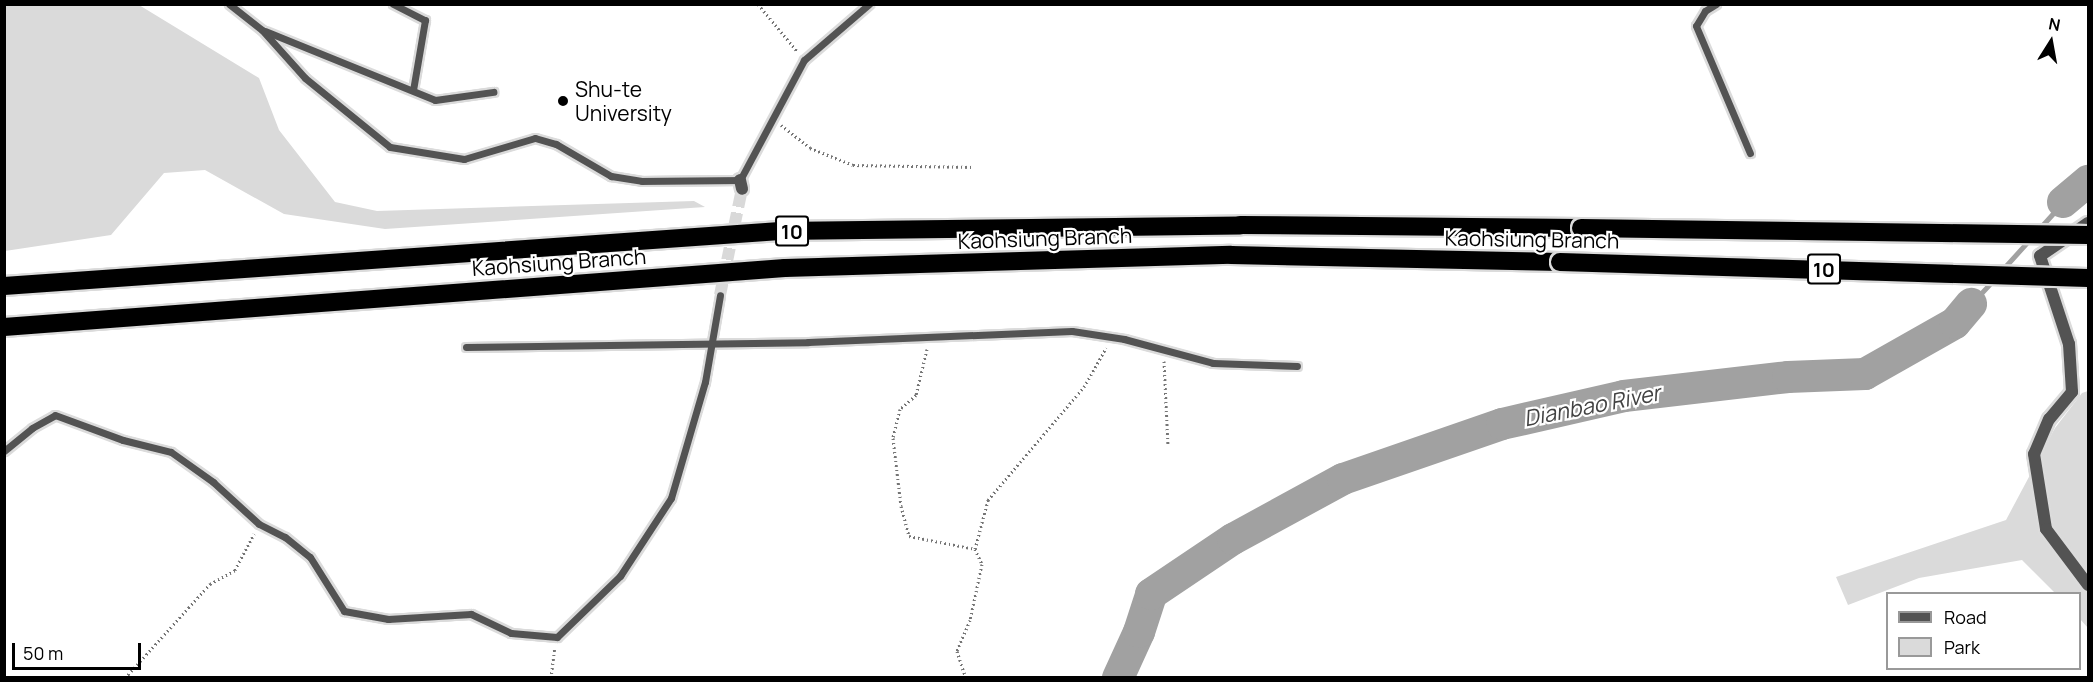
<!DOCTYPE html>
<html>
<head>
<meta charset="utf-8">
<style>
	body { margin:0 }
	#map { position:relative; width:2093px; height:682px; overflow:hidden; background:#fff; font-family:Manrope,sans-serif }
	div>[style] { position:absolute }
	.green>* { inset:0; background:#dadada }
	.stream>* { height:5px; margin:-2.5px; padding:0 2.5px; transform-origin:2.5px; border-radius:2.5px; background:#a1a1a1 }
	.river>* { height:32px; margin:-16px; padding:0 16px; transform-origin:16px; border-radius:16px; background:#a1a1a1 }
	.street-tunnel>* { height:12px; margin-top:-6px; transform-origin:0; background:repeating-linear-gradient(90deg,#d9d9d9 0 12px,transparent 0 18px) }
	.path>* { height:3px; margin-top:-1.5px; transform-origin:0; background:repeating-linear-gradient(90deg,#757575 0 1.5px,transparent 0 4.5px) }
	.roads { filter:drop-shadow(2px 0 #dbdbdb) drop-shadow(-2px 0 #dbdbdb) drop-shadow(0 2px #dbdbdb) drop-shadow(0 -2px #dbdbdb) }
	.lane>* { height:7px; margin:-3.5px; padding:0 3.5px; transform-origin:3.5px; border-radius:3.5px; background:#535353 }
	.street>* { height:12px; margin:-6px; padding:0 6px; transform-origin:6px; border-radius:6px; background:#535353 }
	.highway>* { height:18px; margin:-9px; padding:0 9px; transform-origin:9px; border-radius:9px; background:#000 }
	.bridges { filter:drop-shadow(2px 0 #dbdbdb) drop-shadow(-2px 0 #dbdbdb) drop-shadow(0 2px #dbdbdb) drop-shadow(0 -2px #dbdbdb) }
	.highway-bridge>* { height:18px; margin:-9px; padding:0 9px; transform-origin:9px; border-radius:9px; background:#000 }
	.dots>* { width:16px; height:16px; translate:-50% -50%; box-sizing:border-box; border:3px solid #fff; border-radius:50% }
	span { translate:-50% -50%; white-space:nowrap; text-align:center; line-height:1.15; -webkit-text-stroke:4.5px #fff; paint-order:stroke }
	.shield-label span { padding:2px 4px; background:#fff; border:2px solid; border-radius:4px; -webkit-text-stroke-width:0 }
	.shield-label { font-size:20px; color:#000; font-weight:700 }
	.poi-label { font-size:21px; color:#000 }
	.left { translate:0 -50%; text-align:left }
	.street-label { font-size:21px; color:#000 }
	.water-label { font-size:22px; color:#424242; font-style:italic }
	.frame { position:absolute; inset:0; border:6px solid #000; pointer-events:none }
	.legend { position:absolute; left:1886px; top:592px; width:195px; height:78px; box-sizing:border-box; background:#fff; border:2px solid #999; margin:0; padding:8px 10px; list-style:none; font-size:18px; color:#000 }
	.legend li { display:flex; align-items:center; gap:12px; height:30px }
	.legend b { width:30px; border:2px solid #999 }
	.north { position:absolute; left:2021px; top:12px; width:60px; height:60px; -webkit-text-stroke:4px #fff; paint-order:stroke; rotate:11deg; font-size:16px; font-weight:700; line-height:24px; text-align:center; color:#000 }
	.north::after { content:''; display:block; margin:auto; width:21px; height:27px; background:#000; clip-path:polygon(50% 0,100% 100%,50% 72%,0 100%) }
	.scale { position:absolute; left:12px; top:643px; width:129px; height:27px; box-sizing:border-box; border:3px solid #000; border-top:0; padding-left:8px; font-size:18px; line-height:21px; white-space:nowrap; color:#000; -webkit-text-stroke:4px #fff; paint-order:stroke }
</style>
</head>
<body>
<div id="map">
	<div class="green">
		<div style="clip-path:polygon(5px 4px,139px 5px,259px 78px,279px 130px,335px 202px,377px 211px,694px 201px,705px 207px,385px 229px,284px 214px,205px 170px,164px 173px,111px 235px,5px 251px)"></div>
		<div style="clip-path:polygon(2088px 391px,2088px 628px,2080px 619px,2080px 594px,2055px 593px,2022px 560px,1919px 578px,1848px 605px,1836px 577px,2006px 520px,2055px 428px,2082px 393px)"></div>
	</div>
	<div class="stream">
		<div style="left:2038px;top:230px;width:38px;rotate:-48deg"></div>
		<div style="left:2002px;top:270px;width:42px;rotate:-47.9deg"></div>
		<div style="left:1971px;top:304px;width:34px;rotate:-47deg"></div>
	</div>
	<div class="river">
		<div style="left:2063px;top:202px;width:33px;rotate:-40deg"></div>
		<div style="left:1118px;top:678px;width:51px;rotate:-65.5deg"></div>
		<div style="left:1139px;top:632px;width:40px;rotate:-72deg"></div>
		<div style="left:1151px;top:594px;width:99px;rotate:-33.9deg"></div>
		<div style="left:1233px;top:539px;width:125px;rotate:-28.6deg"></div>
		<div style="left:1343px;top:479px;width:168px;rotate:-19.1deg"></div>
		<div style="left:1502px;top:424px;width:125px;rotate:-12.9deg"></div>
		<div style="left:1624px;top:396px;width:165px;rotate:-6.6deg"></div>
		<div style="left:1788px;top:377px;width:77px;rotate:-2.2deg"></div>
		<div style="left:1865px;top:374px;width:103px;rotate:-29.5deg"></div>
		<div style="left:1955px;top:323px;width:25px;rotate:-50deg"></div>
	</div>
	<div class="street-tunnel">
		<div style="left:720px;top:295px;width:108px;rotate:-78.3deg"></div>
	</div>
	<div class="path">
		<div style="left:758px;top:4px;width:61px;rotate:50.3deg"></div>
		<div style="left:781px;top:125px;width:37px;rotate:38deg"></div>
		<div style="left:810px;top:148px;width:46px;rotate:21.6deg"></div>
		<div style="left:853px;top:165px;width:121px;rotate:0.9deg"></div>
		<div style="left:927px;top:349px;width:47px;rotate:103.4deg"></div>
		<div style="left:916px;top:395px;width:21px;rotate:139deg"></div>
		<div style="left:900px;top:409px;width:30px;rotate:104deg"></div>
		<div style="left:893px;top:438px;width:68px;rotate:83.3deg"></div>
		<div style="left:901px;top:506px;width:31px;rotate:75deg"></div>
		<div style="left:909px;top:536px;width:67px;rotate:11.1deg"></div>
		<div style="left:975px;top:549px;width:17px;rotate:65deg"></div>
		<div style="left:982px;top:564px;width:57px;rotate:102.1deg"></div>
		<div style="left:970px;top:620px;width:34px;rotate:113deg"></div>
		<div style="left:957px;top:651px;width:28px;rotate:72deg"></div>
		<div style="left:1164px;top:361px;width:85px;rotate:87.3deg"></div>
		<div style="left:975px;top:549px;width:51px;rotate:-75.1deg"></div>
		<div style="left:988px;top:500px;width:148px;rotate:-49.7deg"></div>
		<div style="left:1084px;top:387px;width:45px;rotate:-60.6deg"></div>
		<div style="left:125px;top:678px;width:127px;rotate:-47.9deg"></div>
		<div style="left:210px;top:584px;width:29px;rotate:-29deg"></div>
		<div style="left:235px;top:570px;width:41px;rotate:-62.2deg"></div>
		<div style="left:551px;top:678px;width:31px;rotate:-83deg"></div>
	</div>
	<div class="roads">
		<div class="lane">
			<div style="left:229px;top:4px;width:42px;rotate:38.2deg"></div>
			<div style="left:262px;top:30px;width:64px;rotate:48.1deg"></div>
			<div style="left:305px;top:78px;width:109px;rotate:39.1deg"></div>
			<div style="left:390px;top:147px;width:75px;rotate:9.2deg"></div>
			<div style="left:464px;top:159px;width:74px;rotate:-16.5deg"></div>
			<div style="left:535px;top:138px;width:22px;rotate:16deg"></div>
			<div style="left:556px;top:144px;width:64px;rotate:30.2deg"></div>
			<div style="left:611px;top:176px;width:31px;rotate:9deg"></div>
			<div style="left:642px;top:181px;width:98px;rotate:-0.6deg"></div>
			<div style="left:740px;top:180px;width:136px;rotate:-61.9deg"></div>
			<div style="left:804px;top:60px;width:86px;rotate:-40.7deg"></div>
			<div style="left:393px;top:4px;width:36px;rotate:27deg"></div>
			<div style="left:425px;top:20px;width:71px;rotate:99.7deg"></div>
			<div style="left:1716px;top:4px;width:13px;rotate:148deg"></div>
			<div style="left:1705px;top:11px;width:17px;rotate:121deg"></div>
			<div style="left:1696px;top:26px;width:138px;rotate:67deg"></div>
			<div style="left:265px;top:31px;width:183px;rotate:22.1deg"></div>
			<div style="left:435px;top:100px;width:59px;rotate:-7.9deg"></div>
			<div style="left:466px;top:347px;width:342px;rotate:-0.8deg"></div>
			<div style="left:808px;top:342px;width:264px;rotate:-2.4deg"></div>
			<div style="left:1072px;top:331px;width:53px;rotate:8.7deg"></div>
			<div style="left:1124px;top:339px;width:92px;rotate:15.1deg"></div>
			<div style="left:1213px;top:363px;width:84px;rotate:2deg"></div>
			<div style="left:4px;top:451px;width:36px;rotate:-39deg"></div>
			<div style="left:32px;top:428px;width:26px;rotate:-29deg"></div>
			<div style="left:55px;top:415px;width:72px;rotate:20.2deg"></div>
			<div style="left:123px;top:440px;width:49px;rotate:14deg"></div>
			<div style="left:171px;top:452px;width:52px;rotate:35.5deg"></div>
			<div style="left:213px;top:482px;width:62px;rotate:42.4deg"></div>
			<div style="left:259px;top:524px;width:29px;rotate:27deg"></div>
			<div style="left:285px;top:537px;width:32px;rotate:39deg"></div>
			<div style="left:310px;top:557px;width:64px;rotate:57.8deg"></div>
			<div style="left:344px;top:611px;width:45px;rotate:10.3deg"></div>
			<div style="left:388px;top:619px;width:83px;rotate:-3.4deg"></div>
			<div style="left:471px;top:614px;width:44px;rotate:25.4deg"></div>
			<div style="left:511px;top:633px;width:46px;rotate:5deg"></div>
			<div style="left:557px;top:637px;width:88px;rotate:-44.1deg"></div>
			<div style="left:620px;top:576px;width:93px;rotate:-56.8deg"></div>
			<div style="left:671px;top:498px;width:121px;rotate:-73.7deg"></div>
			<div style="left:705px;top:382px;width:88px;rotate:-80.2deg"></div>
		</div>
		<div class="street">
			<div style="left:740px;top:180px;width:9px;rotate:77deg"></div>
			<div style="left:2088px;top:223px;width:58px;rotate:145.5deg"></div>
			<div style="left:2040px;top:256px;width:93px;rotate:71.8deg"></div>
			<div style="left:2069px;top:344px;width:48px;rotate:86.4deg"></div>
			<div style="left:2072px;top:392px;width:35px;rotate:130deg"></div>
			<div style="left:2049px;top:419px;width:38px;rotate:113deg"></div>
			<div style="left:2034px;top:454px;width:76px;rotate:80.9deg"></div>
			<div style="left:2046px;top:529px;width:70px;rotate:53.1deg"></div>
		</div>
		<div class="highway">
			<div style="left:4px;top:286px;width:778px;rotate:-4.05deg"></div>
			<div style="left:780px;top:231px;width:460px;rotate:-0.7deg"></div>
			<div style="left:1240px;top:225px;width:341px;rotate:0.5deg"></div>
			<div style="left:4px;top:327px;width:783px;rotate:-4.32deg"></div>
			<div style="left:785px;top:268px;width:446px;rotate:-1.7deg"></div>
			<div style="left:1231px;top:255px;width:329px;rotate:1.2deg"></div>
		</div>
	</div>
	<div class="bridges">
		<div class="highway-bridge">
			<div style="left:1581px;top:228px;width:507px;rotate:0.79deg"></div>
			<div style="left:1560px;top:262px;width:528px;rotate:1.74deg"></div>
		</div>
	</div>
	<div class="dots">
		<div style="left:563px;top:101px;background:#000"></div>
	</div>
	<div class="shield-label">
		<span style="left:792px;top:231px">10</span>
		<span style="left:1824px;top:269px">10</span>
	</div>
	<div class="poi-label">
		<span class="left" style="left:575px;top:101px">Shu-te<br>University</span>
	</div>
	<div class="street-label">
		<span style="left:1045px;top:238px;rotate:-2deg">Kaohsiung Branch</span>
		<span style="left:1532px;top:239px;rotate:1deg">Kaohsiung Branch</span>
		<span style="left:559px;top:262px;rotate:-4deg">Kaohsiung Branch</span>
	</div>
	<div class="water-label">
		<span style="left:1592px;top:406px;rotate:-11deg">Dianbao River</span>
	</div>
	<div class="frame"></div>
	<ul class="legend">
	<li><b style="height:8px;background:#535353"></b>Road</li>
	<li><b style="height:16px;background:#dadada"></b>Park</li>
	</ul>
	<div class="north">N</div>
	<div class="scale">50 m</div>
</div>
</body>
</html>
